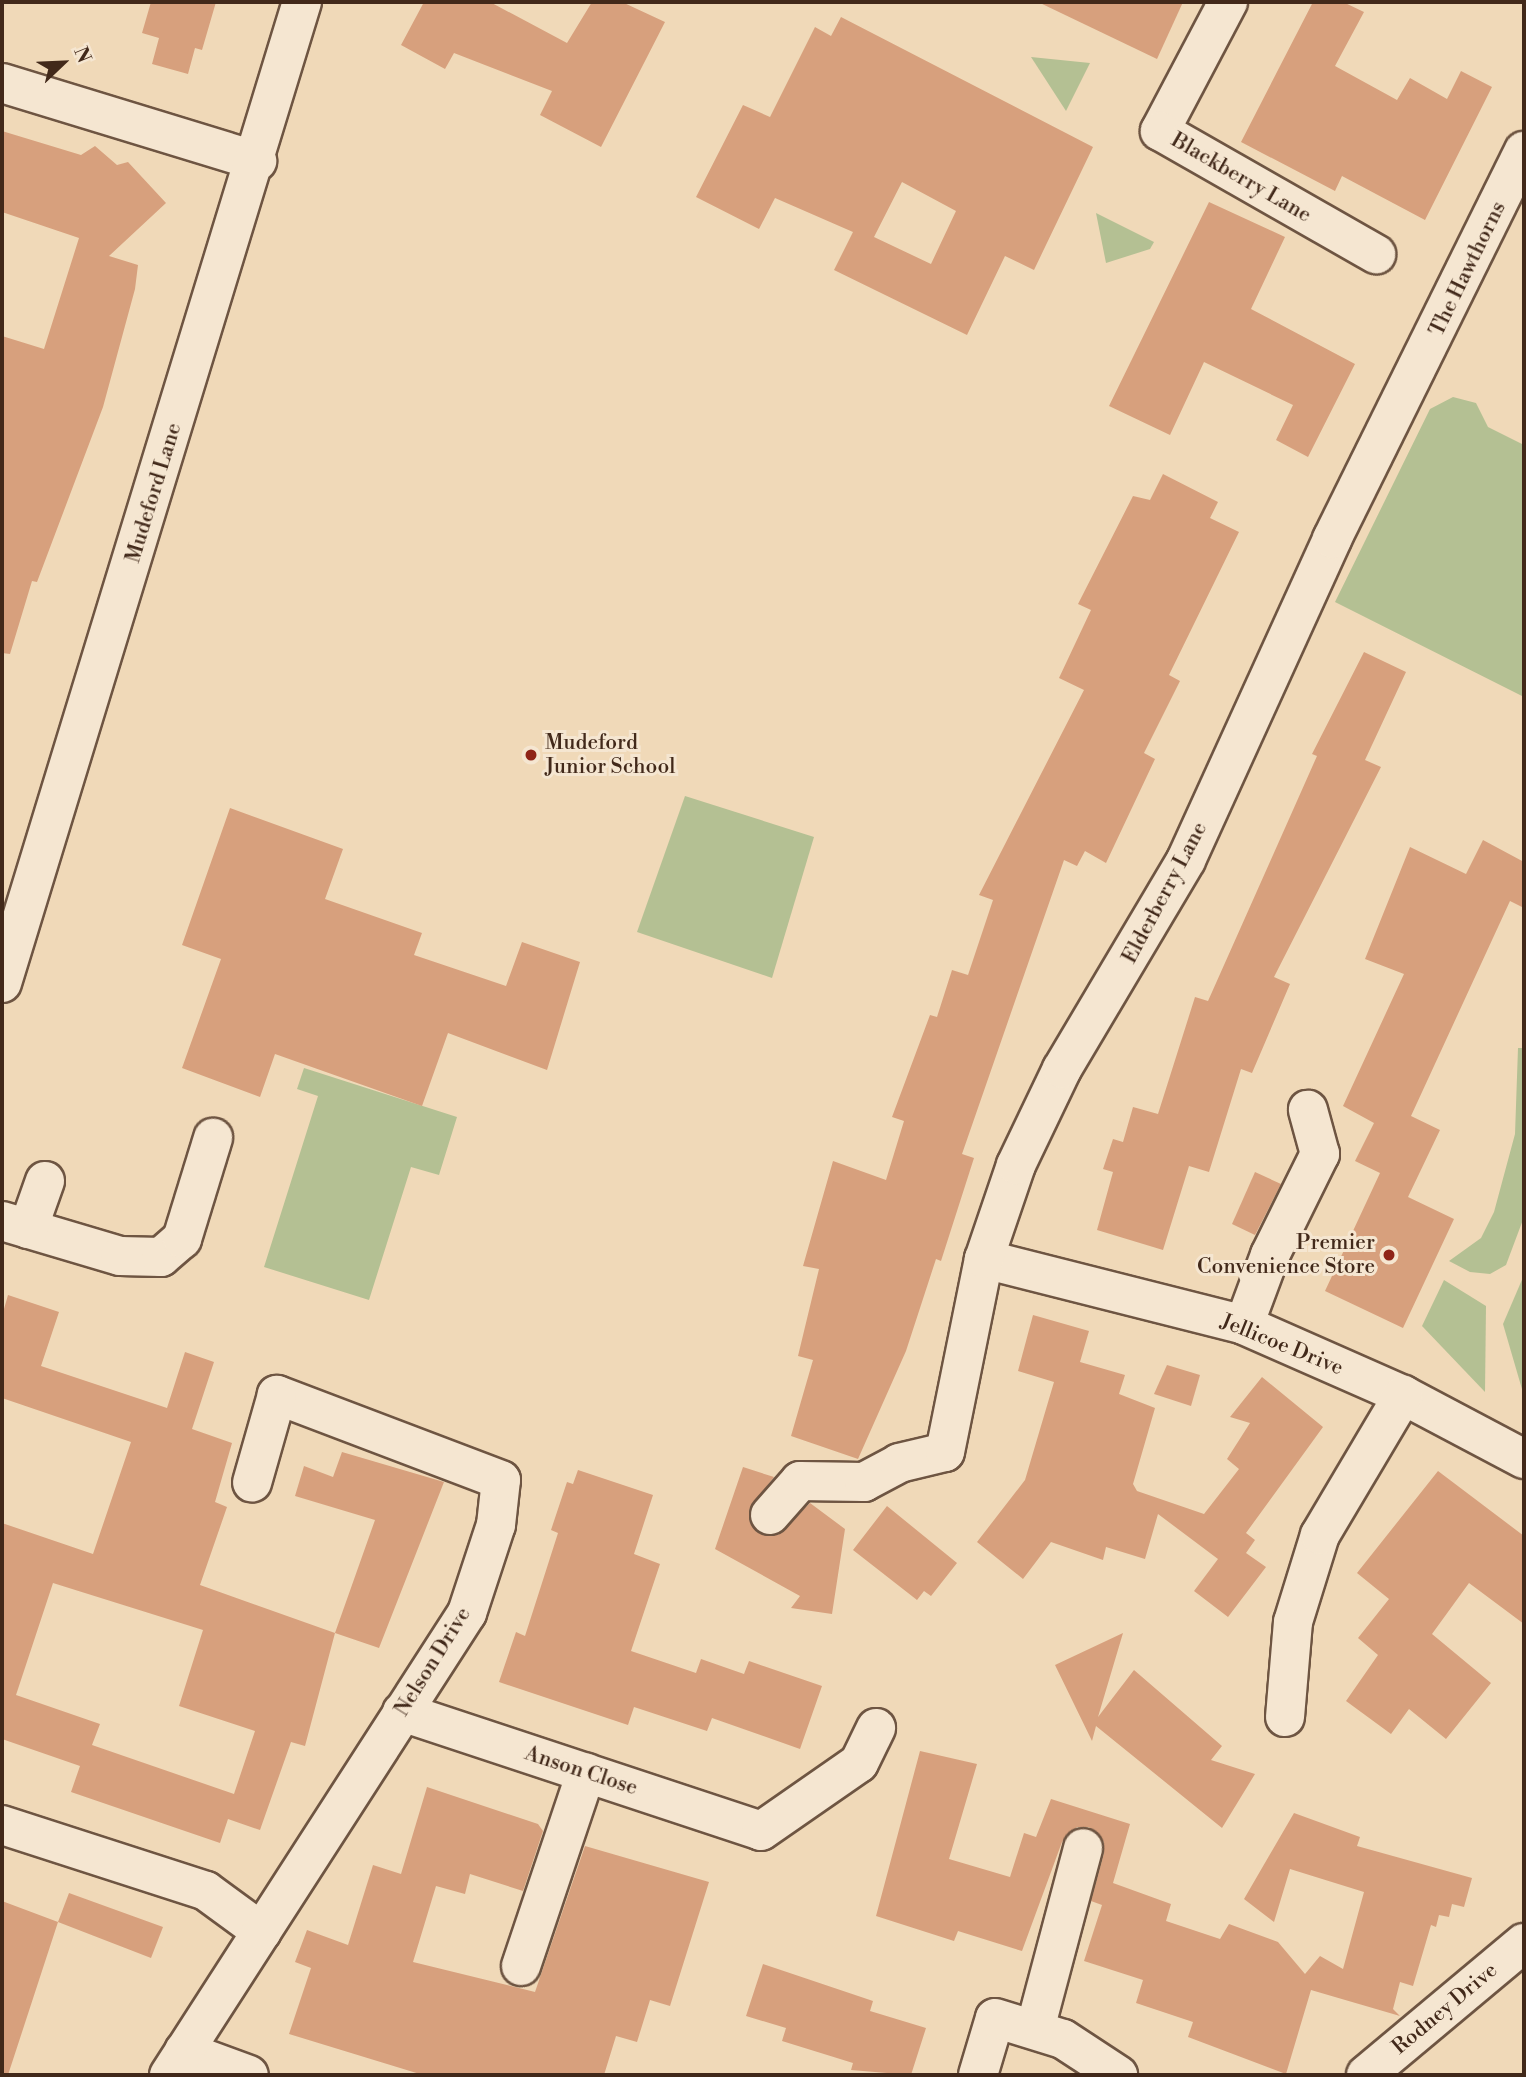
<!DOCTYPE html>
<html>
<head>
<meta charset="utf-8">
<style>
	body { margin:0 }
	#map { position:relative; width:1526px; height:2077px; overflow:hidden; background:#f0d9b8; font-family:"Libre Bodoni",serif }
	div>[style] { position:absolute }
	.green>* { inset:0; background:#b4c093 }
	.building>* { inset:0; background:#d7a07d }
	.roads { filter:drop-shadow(2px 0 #6e5542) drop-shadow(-2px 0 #6e5542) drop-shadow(0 2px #6e5542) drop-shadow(0 -2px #6e5542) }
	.minor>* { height:38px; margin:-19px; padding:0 19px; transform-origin:19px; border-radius:19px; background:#f5e6d1 }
	.dots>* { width:19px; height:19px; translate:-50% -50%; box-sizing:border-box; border:4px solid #f5e6d1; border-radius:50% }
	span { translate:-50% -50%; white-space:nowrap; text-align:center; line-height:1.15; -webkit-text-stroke:6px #f5e6d1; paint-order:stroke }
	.street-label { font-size:21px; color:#42291a }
	.poi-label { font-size:21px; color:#42291a }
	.left { translate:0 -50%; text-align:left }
	.right { translate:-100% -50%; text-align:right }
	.frame { position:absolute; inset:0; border:4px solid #42291a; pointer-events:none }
	.north { position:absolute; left:28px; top:28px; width:70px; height:70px; -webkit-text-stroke:5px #f5e6d1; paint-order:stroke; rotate:67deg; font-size:19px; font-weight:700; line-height:28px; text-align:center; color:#42291a }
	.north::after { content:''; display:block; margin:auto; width:24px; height:32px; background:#42291a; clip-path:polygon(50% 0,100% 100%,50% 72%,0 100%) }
</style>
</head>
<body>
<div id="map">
	<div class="green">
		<div style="clip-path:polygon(1031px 57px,1090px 63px,1066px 111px)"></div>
		<div style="clip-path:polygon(1096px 213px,1154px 242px,1150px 249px,1106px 263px)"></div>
		<div style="clip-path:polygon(1453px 397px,1476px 403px,1488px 427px,1524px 445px,1524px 697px,1335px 602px,1430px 409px)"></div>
		<div style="clip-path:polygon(685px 796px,814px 837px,772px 978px,637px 932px)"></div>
		<div style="clip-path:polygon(1518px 1048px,1524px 1048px,1524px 1217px,1506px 1265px,1490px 1274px,1470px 1272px,1449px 1261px,1481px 1238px,1494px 1212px,1515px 1134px)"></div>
		<div style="clip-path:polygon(304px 1068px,457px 1117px,439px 1175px,411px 1167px,369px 1300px,264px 1267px,318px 1096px,297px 1089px)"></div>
		<div style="clip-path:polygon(1524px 1275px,1524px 1396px,1503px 1324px)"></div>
		<div style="clip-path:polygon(1444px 1280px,1486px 1306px,1485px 1392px,1422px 1326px)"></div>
	</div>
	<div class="building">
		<div style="clip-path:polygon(151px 2px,216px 2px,202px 50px,195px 48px,188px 74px,152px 64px,159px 38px,142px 33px)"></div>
		<div style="clip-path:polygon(424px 2px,490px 2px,567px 43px,592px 2px,622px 2px,665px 22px,601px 147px,540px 115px,552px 91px,454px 53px,445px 69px,401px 45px)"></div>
		<div style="clip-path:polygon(1038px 2px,1183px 2px,1157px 59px)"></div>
		<div style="clip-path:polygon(1313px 2px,1343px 2px,1364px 12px,1335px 66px,1397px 100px,1410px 78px,1447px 99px,1461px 71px,1492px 87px,1425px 220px,1342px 176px,1335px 191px,1241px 142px)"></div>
		<div style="clip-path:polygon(evenodd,841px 17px,1093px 147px,1034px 270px,1005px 256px,967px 335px,834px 270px,853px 232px,775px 198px,759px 229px,696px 197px,743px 105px,770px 117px,815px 27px,831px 36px,841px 17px,902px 182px,956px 211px,931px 264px,874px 237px,902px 182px)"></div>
		<div style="clip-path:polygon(2px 131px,81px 155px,95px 146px,117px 165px,128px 162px,166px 203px,109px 256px,138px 265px,135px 289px,103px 407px,37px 582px,32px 581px,10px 654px,2px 653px,2px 336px,44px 349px,79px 238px,2px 212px)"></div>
		<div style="clip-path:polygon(1209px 202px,1285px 237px,1251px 309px,1355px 364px,1308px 457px,1276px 440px,1293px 405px,1204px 362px,1170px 435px,1109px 406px)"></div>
		<div style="clip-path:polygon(1163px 474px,1218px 502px,1210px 518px,1239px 532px,1169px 675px,1180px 681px,1144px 753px,1155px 759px,1106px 863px,1085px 851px,1077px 866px,1064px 860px,962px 1154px,974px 1158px,941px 1261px,936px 1259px,906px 1351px,858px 1459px,791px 1436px,813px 1360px,798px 1356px,819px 1269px,803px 1266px,833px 1161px,886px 1180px,904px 1121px,892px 1117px,930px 1015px,937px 1017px,952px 970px,968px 975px,993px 900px,979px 895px,1084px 690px,1059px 678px,1091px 610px,1078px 604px,1133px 496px,1150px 500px)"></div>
		<div style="clip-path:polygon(1364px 652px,1406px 672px,1365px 760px,1381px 767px,1274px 977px,1290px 984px,1252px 1073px,1241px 1069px,1209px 1172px,1189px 1166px,1163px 1250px,1097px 1230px,1113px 1172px,1103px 1169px,1113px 1139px,1123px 1142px,1133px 1107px,1158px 1114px,1195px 997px,1208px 1001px,1317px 756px,1312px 754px)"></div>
		<div style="clip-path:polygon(230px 808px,343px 849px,325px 899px,422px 933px,414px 955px,506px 986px,522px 942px,580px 962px,547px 1070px,448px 1033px,422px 1106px,275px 1054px,260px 1097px,182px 1068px,221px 959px,182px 945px)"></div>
		<div style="clip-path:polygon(1483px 840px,1524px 862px,1524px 908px,1510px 901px,1411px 1116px,1440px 1130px,1408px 1197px,1454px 1219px,1403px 1328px,1325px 1291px,1380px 1173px,1355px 1161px,1374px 1123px,1343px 1106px,1404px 974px,1365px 959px,1410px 847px,1466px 874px)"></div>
		<div style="clip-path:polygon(1255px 1172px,1281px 1184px,1255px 1235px,1232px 1224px)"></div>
		<div style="clip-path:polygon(evenodd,8px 1295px,59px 1312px,41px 1366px,167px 1408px,185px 1352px,214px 1362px,192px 1429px,232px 1443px,215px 1502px,227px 1507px,200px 1585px,335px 1633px,305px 1746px,291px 1742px,260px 1830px,228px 1819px,220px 1843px,71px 1792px,80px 1766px,2px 1739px,2px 1523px,93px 1554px,131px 1442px,2px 1398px,2px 1316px,8px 1295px,53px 1583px,203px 1630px,179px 1706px,255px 1731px,234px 1794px,92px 1745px,100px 1724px,16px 1695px,53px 1583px)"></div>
		<div style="clip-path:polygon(1033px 1315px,1089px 1331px,1080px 1362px,1125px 1375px,1119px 1394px,1155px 1408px,1133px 1484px,1137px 1491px,1204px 1514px,1239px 1469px,1227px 1459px,1250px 1423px,1230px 1417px,1262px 1377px,1323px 1427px,1246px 1533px,1255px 1540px,1246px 1553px,1266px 1567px,1228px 1617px,1194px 1591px,1218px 1559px,1158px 1514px,1145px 1559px,1106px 1547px,1103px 1560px,1051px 1542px,1023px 1579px,977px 1542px,1025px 1480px,1054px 1382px,1018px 1371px)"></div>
		<div style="clip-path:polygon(1167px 1365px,1200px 1375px,1191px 1406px,1154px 1394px)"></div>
		<div style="clip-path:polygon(342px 1452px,444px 1482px,379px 1648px,335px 1633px,375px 1520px,295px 1496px,304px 1466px,333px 1477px)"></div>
		<div style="clip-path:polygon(743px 1467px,774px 1477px,749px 1510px,756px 1532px,778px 1535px,810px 1503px,845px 1529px,832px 1614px,791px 1608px,800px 1596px,715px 1549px)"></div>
		<div style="clip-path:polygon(578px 1470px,653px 1495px,634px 1554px,660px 1564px,631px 1651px,696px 1673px,701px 1659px,744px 1674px,749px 1661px,822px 1686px,800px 1749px,712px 1718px,707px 1731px,634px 1707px,628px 1725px,499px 1682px,516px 1632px,525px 1636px,558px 1533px,551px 1530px,567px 1482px,573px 1484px)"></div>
		<div style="clip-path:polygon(1438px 1471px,1524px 1536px,1524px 1624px,1469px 1583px,1432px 1634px,1491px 1683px,1446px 1739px,1409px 1709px,1391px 1734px,1346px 1701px,1378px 1655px,1358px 1638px,1389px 1599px,1357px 1573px)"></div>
		<div style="clip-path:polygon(887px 1506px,957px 1563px,931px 1596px,924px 1591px,917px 1600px,853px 1550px)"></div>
		<div style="clip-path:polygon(1123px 1633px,1098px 1717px,1134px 1670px,1222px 1746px,1211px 1760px,1255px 1774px,1222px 1828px,1096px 1726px,1092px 1741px,1055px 1665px)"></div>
		<div style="clip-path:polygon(920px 1751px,977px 1764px,949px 1859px,1010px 1877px,1024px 1833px,1036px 1837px,1051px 1799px,1130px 1824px,1113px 1883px,1171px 1904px,1166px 1921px,1220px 1939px,1229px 1924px,1278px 1942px,1305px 1974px,1320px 1956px,1343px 1969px,1364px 1892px,1290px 1869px,1274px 1922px,1244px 1899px,1294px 1813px,1360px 1837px,1357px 1846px,1472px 1878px,1464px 1907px,1452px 1904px,1449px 1917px,1439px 1915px,1436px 1927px,1431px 1925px,1413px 1986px,1400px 1982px,1393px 2009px,1400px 2016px,1311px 1990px,1286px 2074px,1188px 2037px,1193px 2022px,1136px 2003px,1143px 1980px,1084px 1961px,1102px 1905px,1091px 1901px,1104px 1853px,1104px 1842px,1089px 1827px,1077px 1827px,1062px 1842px,1022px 1951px,958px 1931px,954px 1941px,876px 1916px)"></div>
		<div style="clip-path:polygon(427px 1787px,538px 1824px,543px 1831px,523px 1891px,470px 1874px,465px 1894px,436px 1886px,413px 1962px,535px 1992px,585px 1846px,709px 1882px,670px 2006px,650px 2000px,637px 2042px,616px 2036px,604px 2075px,423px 2075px,289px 2034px,311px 1968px,295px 1962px,307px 1930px,348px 1945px,373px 1865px,401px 1874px)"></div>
		<div style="clip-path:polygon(69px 1893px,163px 1927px,151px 1958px,58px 1922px,8px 2075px,2px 2074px,2px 1901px,58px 1922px)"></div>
		<div style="clip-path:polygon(763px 1964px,873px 2001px,870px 2011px,926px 2028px,911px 2075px,851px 2070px,853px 2063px,782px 2041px,786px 2028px,746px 2016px)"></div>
	</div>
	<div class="roads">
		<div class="minor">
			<div style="left:1228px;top:2px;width:146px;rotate:117.8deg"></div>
			<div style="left:1160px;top:131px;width:249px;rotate:29.7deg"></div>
			<div style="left:2px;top:83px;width:267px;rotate:17deg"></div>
			<div style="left:2px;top:983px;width:1026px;rotate:-73deg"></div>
			<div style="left:2px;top:1221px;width:123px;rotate:16.5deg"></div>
			<div style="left:120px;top:1256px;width:41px;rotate:1.4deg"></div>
			<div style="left:161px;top:1257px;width:28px;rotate:-41deg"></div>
			<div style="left:182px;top:1239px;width:106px;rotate:-72.9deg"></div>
			<div style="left:28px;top:1229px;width:51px;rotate:-70.5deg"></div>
			<div style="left:984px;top:1259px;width:268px;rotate:14.2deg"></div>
			<div style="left:1244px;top:1325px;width:174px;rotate:23.8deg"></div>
			<div style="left:1403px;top:1395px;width:137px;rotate:27.9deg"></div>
			<div style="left:1244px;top:1325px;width:75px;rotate:-69.6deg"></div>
			<div style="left:1270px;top:1255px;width:113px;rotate:-63.7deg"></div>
			<div style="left:1320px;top:1154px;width:46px;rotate:-105.3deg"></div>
			<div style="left:770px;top:1515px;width:45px;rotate:-48.6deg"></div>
			<div style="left:800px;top:1481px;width:64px;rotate:0.9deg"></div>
			<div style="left:864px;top:1482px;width:40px;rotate:-28deg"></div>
			<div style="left:899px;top:1463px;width:47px;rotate:-13.4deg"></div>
			<div style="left:945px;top:1452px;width:197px;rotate:-78.6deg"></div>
			<div style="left:984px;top:1259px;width:99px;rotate:-71.2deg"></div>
			<div style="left:1016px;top:1165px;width:106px;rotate:-64.4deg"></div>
			<div style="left:1062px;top:1069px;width:243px;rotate:-59.3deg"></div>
			<div style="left:1186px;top:860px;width:353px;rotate:-65.5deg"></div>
			<div style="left:1332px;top:539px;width:433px;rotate:-63.7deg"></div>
			<div style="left:402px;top:1712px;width:378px;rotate:18.3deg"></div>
			<div style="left:761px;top:1831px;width:119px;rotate:-34.8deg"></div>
			<div style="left:859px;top:1763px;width:39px;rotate:-64deg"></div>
			<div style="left:1285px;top:1717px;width:95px;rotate:-85.2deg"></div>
			<div style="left:1293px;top:1622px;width:91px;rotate:-72.8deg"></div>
			<div style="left:1320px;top:1535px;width:163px;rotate:-59.3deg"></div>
			<div style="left:2px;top:1825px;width:214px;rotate:17.9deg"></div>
			<div style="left:206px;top:1891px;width:69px;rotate:36.2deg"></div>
			<div style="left:521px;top:1966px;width:204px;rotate:-71.4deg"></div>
			<div style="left:1035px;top:2029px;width:187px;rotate:-75.1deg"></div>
			<div style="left:184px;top:2051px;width:69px;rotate:20.3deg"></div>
			<div style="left:169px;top:2075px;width:550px;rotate:-57.18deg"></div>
			<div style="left:467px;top:1613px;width:93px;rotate:-71.8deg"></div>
			<div style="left:496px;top:1525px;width:45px;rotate:-83.7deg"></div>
			<div style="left:501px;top:1480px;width:240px;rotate:-159.2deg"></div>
			<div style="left:277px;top:1395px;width:91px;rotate:105.9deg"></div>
			<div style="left:978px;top:2075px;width:59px;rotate:-73.4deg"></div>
			<div style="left:995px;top:2018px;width:71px;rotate:17.2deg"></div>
			<div style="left:1063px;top:2039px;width:66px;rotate:33.2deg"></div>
			<div style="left:1366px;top:2075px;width:206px;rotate:-39.9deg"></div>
		</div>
	</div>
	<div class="dots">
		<div style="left:531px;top:755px;background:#8f2418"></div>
		<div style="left:1389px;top:1255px;background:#8f2418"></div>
	</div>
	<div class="street-label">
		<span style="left:1241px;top:178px;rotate:30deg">Blackberry Lane</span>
		<span style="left:1468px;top:269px;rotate:-64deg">The Hawthorns</span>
		<span style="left:154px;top:493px;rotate:-73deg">Mudeford Lane</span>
		<span style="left:1165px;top:893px;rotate:-62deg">Elderberry Lane</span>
		<span style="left:1282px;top:1345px;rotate:22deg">Jellicoe Drive</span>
		<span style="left:433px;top:1662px;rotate:-58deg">Nelson Drive</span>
		<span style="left:581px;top:1771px;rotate:18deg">Anson Close</span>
		<span style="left:1445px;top:2009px;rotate:-40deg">Rodney Drive</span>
	</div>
	<div class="poi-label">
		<span class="left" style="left:545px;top:755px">Mudeford<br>Junior School</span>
		<span class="right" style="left:1375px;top:1255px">Premier<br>Convenience Store</span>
	</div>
	<div class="frame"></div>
	<div class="north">N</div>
</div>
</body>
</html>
